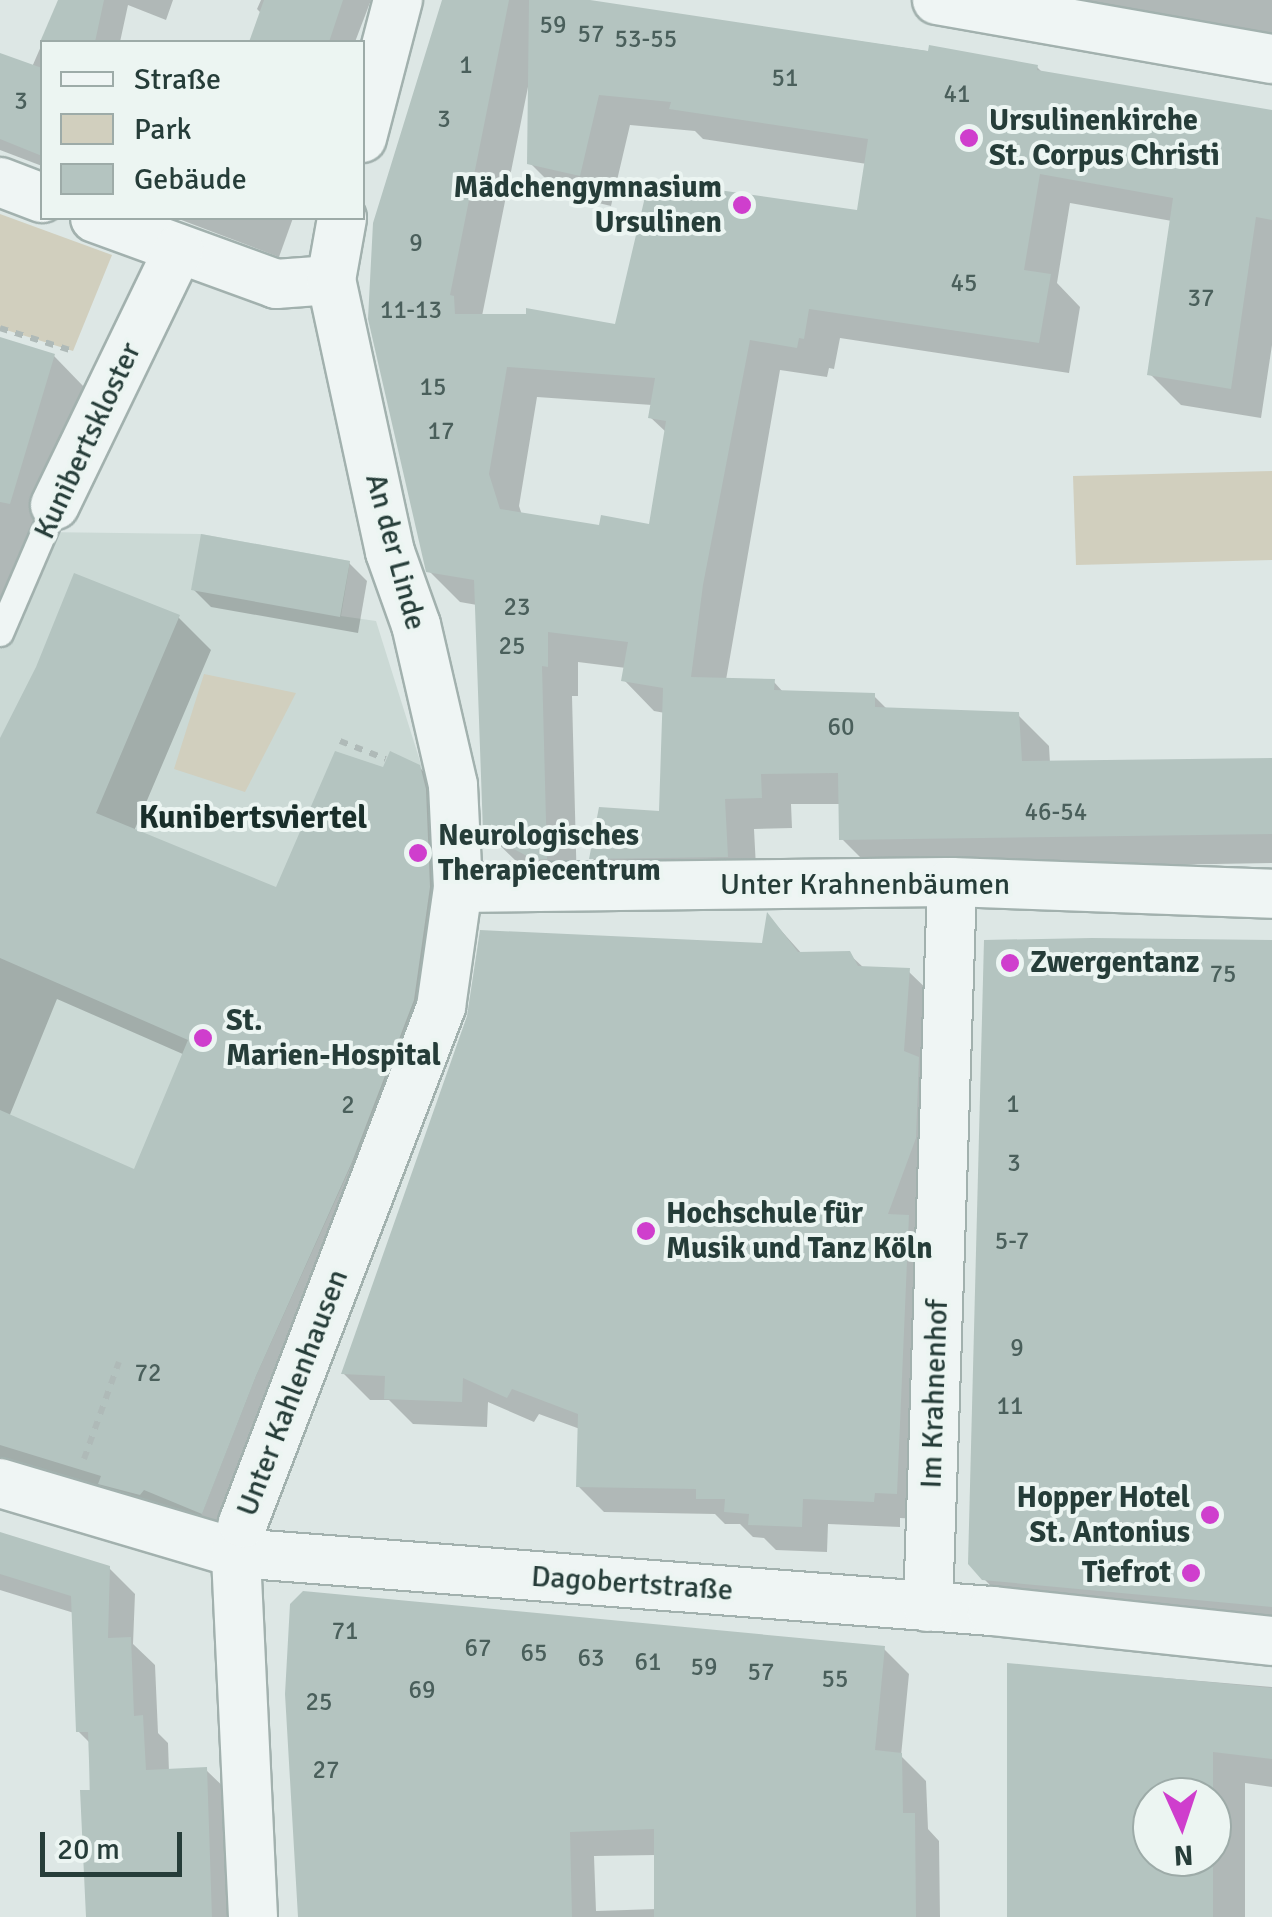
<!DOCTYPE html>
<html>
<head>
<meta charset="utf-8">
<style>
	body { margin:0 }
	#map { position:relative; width:1272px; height:1917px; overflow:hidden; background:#dde7e5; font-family:Signika,sans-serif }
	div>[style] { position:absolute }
	.built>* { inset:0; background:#cbd9d5 }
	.green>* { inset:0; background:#d1cfbe }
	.shadow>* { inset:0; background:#0003 }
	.building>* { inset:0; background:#b4c4c0 }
	.path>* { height:6px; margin-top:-3px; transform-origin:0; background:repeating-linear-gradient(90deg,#afbab8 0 8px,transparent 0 16px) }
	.roads { filter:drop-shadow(2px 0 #a2b1ae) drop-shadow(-2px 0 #a2b1ae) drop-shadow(0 2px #a2b1ae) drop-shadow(0 -2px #a2b1ae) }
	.lane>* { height:25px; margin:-12.5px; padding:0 12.5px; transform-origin:12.5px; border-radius:12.5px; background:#eff5f4 }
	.street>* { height:48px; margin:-24px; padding:0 24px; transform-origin:24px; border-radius:24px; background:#eff5f4 }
	.dots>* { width:28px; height:28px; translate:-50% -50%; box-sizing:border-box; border:5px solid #ecf5f2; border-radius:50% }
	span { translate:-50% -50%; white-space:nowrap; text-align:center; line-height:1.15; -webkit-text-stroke:8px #ecf5f2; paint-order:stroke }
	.number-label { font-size:25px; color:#4a5f5b }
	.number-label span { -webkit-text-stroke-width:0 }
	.poi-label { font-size:30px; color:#263d39; font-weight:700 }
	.left { translate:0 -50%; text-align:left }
	.right { translate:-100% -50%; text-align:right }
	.street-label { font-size:30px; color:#263d39 }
	.neighbourhood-label { font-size:32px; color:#192e2a; font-weight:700 }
	.legend { position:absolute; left:40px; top:40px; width:325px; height:180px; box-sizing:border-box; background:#ecf5f2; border:2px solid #9daba8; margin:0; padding:12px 18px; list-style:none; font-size:30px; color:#263d39 }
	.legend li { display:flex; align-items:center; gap:20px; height:50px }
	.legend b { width:50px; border:2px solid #9daba8 }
	.north { position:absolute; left:1132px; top:1777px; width:100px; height:100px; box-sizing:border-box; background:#ecf5f2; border:2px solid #9daba8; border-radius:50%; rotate:177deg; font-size:28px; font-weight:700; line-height:40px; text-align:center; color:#263d39 }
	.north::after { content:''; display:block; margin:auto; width:35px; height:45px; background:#cf3ecd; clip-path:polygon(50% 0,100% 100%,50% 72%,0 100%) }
	.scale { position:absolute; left:40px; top:1832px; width:142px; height:45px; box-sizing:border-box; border:5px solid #263d39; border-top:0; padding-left:12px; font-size:30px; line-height:35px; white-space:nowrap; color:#263d39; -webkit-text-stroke:8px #ecf5f2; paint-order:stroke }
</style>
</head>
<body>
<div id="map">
	<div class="built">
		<div style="clip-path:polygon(40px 532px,201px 534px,350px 561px,341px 616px,376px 621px,430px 793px,439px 880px,420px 998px,391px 1077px,256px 1376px,201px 1516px,0 1460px,0 618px)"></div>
	</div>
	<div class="green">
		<div style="clip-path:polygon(0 214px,112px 255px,73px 351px,0 328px)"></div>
		<div style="clip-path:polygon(1272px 471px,1272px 560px,1076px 565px,1073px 476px)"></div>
		<div style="clip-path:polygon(204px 674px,296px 693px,245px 792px,174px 769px)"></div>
	</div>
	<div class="shadow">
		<div style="clip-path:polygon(61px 0,173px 0,166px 20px,128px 5px,120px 42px,42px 42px,42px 166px,0 150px,0 56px,32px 67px)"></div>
		<div style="clip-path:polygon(261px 0,371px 0,355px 42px,252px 42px,262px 14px,257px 9px)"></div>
		<div style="clip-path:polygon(evenodd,444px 0,573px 0,1037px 67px,1044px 74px,1272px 113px,1272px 345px,1261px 418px,1181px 405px,1150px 374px,1172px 221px,1070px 203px,1057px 283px,1080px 307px,1069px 373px,840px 338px,834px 369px,829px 368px,827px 377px,780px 370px,726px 680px,774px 682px,784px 693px,874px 696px,888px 710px,1018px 715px,1049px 746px,1050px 763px,1272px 760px,1272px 863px,873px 870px,842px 839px,841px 804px,791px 804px,792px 828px,754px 829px,757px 887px,623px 889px,592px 858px,662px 814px,665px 713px,654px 711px,624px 680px,626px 668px,578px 662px,578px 696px,572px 696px,577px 889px,567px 889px,517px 862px,485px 831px,477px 605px,460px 602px,429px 571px,444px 0,528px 87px,530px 163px,561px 194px,611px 206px,630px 125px,695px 131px,703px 139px,867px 164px,859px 213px,617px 327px,482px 316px,528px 87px,444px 0,537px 397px,652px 405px,650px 417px,667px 433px,651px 527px,601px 528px,522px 515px,519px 506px,537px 397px)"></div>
		<div style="clip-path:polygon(1015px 0,1272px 0,1272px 44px)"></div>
		<div style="clip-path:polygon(176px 218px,293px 218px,279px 257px)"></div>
		<div style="clip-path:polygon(0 340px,54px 356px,85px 388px,10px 637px,0 634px)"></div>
		<div style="clip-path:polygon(349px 563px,367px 581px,358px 633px,211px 607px,194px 590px)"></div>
		<div style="clip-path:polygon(evenodd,178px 617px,211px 650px,134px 831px,277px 891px,384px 770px,419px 767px,452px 800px,462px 921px,235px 1545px,0 1466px,0 745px,178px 617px,57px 999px,185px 1055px,135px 1172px,9px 1117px,57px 999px)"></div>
		<div style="clip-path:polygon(769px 917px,803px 955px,849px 954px,864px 968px,908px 971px,935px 997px,922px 1519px,900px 1518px,900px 1527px,828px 1524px,827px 1552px,776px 1550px,764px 1538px,753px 1537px,740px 1524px,725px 1524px,715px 1514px,604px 1512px,578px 1486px,580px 1429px,539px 1414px,534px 1422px,488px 1402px,487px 1427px,413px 1424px,389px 1400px,370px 1400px,344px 1374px,764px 946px)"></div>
		<div style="clip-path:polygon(1272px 943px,1272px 1632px,1012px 1607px,983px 1578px)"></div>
		<div style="clip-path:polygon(0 1534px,109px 1568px,135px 1594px,133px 1644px,155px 1665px,158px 1733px,168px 1743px,169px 1772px,206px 1770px,232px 1795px,236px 1917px,89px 1917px,90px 1743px,78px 1731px,74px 1613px,0 1590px)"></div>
		<div style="clip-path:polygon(evenodd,883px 1648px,909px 1674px,901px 1756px,926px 1781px,928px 1829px,939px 1841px,940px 1917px,301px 1917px,883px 1648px,656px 1855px,657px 1909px,596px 1911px,594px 1856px,656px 1855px)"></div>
		<div style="clip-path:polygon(evenodd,1010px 1665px,1272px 1687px,1272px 1787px,1245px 1783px,1245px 1917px,1009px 1917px,1010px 1665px,1152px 1797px,1212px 1797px,1212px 1857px,1152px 1857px,1152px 1797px)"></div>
	</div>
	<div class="building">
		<div style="clip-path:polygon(58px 0,104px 0,95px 42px,40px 42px)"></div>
		<div style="clip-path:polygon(264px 0,343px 0,329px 42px,249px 42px)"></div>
		<div style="clip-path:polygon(evenodd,442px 0,509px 0,450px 295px,454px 296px,455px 314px,526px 314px,526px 308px,615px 324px,649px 180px,857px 210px,868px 139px,669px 109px,671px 102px,599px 95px,580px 176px,527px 164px,529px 0,590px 0,928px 51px,929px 45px,1038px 65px,1037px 70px,1272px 110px,1272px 220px,1256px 217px,1231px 389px,1147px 375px,1173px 198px,1040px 174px,1024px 270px,1051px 274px,1039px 343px,809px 309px,804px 339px,799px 338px,797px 348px,750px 340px,703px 585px,691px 677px,775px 679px,774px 690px,875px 693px,875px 707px,1019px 712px,1022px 761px,1272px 758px,1272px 834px,839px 840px,838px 773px,761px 774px,762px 798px,725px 799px,728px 857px,589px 859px,599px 807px,659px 811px,663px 688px,621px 681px,628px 642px,548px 632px,548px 667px,542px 666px,547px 859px,534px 860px,483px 832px,474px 580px,426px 572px,368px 319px,373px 223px,442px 0,507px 367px,655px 378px,648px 418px,666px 421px,649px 524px,601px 515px,599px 525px,500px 509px,489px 474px,507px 367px)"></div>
		<div style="clip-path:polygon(0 53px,42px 68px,42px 156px,0 139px)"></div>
		<div style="clip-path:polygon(0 337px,55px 354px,10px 504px,0 502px)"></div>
		<div style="clip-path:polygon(201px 534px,350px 561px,340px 617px,191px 590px)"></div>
		<div style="clip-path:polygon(74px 573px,180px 615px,96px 813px,276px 887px,335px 751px,383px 767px,390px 751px,420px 765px,426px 789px,430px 887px,414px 1000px,352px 1162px,256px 1376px,202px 1514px,144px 1490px,140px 1495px,98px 1484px,101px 1476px,0 1445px,0 1110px,134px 1169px,188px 1040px,0 958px,0 738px,36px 667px)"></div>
		<div style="clip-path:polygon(767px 912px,798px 952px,850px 951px,858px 966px,910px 968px,904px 1051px,919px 1057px,916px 1138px,888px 1214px,909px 1215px,897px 1494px,875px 1493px,874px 1502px,803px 1499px,802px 1527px,748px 1525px,749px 1514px,724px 1512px,725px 1499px,696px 1499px,696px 1489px,576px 1487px,578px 1414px,512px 1389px,507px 1398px,463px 1378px,462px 1402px,384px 1399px,385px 1376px,341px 1374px,467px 1016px,480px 930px,762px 943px)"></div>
		<div style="clip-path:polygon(1092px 938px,1272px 940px,1272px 1607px,982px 1580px,968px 1564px,984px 940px)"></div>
		<div style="clip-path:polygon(0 1532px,110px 1566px,108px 1638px,131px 1637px,134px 1716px,143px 1715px,146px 1770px,207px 1767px,212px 1917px,86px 1917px,80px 1790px,90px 1790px,88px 1732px,76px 1732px,71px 1596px,0 1574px)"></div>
		<div style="clip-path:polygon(303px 1591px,885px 1646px,875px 1750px,902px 1753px,903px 1813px,915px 1813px,916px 1917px,654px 1917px,654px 1829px,570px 1832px,572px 1917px,298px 1917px,285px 1694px,290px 1604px)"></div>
		<div style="clip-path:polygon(evenodd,1007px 1663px,1272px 1688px,1272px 1759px,1213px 1752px,1213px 1917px,1007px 1917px,1007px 1663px,1152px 1797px,1212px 1797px,1212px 1857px,1152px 1857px,1152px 1797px)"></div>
	</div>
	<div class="path">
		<div style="left:0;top:328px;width:77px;rotate:17.5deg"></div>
		<div style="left:340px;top:741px;width:49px;rotate:21.4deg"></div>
		<div style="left:84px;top:1459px;width:103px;rotate:-70.2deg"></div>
	</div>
	<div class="roads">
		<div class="lane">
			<div style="left:0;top:633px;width:139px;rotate:-66.7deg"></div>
		</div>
		<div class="street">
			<div style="left:937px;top:0;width:340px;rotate:10deg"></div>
			<div style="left:362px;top:138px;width:143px;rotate:-75.4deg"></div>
			<div style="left:0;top:182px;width:45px;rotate:20.9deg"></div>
			<div style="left:95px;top:218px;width:193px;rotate:20deg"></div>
			<div style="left:276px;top:284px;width:55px;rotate:-4.2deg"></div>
			<div style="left:55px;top:505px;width:284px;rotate:-64.2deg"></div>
			<div style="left:458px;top:888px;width:494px;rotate:-0.7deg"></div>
			<div style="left:952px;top:882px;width:320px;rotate:2.1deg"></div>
			<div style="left:0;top:1483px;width:246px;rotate:16.5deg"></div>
			<div style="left:236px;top:1553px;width:758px;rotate:4.39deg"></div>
			<div style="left:992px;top:1611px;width:282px;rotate:6.1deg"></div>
			<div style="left:928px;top:1607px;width:725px;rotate:-88.1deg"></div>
			<div style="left:253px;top:1917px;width:364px;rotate:-92.7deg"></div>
			<div style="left:236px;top:1553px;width:31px;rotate:-77deg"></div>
			<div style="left:243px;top:1523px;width:553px;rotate:-69.01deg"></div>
			<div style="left:441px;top:1007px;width:120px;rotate:-81.9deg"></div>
			<div style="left:458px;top:888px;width:103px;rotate:-92.8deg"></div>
			<div style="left:453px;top:785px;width:164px;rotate:-103deg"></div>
			<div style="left:416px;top:625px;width:77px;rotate:-109.6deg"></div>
			<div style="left:390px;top:552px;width:278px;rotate:-102.2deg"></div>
			<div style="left:331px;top:280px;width:63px;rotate:-79.9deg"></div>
		</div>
	</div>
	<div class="dots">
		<div style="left:969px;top:138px;background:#cf3ecd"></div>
		<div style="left:742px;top:205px;background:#cf3ecd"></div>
		<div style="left:418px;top:853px;background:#cf3ecd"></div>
		<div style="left:1010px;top:963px;background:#cf3ecd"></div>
		<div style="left:203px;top:1038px;background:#cf3ecd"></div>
		<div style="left:646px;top:1231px;background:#cf3ecd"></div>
		<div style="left:1210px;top:1515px;background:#cf3ecd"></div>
		<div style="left:1191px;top:1573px;background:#cf3ecd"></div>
	</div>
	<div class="number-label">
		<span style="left:553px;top:25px">59</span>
		<span style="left:591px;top:34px">57</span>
		<span style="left:646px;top:39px">53-55</span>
		<span style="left:466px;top:65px">1</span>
		<span style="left:785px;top:78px">51</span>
		<span style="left:957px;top:94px">41</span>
		<span style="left:21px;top:101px">3</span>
		<span style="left:444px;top:119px">3</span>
		<span style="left:416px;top:243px">9</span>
		<span style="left:964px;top:283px">45</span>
		<span style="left:1201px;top:298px">37</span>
		<span style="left:411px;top:310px">11-13</span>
		<span style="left:433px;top:387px">15</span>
		<span style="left:441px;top:431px">17</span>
		<span style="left:517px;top:607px">23</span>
		<span style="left:512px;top:646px">25</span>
		<span style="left:841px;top:727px">60</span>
		<span style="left:1056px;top:812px">46-54</span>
		<span style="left:1223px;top:974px">75</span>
		<span style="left:1013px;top:1104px">1</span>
		<span style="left:348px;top:1105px">2</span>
		<span style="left:1014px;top:1163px">3</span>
		<span style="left:1012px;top:1241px">5-7</span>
		<span style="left:1017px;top:1348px">9</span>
		<span style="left:148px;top:1373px">72</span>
		<span style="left:1010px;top:1406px">11</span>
		<span style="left:345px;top:1631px">71</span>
		<span style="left:478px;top:1648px">67</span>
		<span style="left:534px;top:1653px">65</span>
		<span style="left:591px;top:1658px">63</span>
		<span style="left:648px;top:1662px">61</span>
		<span style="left:704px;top:1667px">59</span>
		<span style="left:761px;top:1672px">57</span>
		<span style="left:835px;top:1679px">55</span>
		<span style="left:422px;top:1690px">69</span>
		<span style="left:319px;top:1702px">25</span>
		<span style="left:326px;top:1770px">27</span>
	</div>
	<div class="poi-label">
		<span class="left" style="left:989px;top:138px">Ursulinenkirche<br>St. Corpus Christi</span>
		<span class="right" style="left:722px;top:205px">Mädchengymnasium<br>Ursulinen</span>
		<span class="left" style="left:438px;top:853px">Neurologisches<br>Therapiecentrum</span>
		<span class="left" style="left:1030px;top:963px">Zwergentanz</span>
		<span class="left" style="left:226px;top:1038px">St.<br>Marien-Hospital</span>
		<span class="left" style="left:666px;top:1231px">Hochschule für<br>Musik und Tanz Köln</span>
		<span class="right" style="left:1190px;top:1515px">Hopper Hotel<br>St. Antonius</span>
		<span class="right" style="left:1171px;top:1573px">Tiefrot</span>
	</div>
	<div class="street-label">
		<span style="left:88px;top:441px;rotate:-65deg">Kunibertskloster</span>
		<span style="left:395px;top:552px;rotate:75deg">An der Linde</span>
		<span style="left:865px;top:885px">Unter Krahnenbäumen</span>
		<span style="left:293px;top:1393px;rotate:-69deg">Unter Kahlenhausen</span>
		<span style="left:935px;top:1394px;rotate:-88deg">Im Krahnenhof</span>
		<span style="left:632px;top:1584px;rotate:4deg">Dagobertstraße</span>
	</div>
	<div class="neighbourhood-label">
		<span style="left:253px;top:818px">Kunibertsviertel</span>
	</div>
	<ul class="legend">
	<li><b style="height:12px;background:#eff5f4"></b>Straße</li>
	<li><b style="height:28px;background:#d1cfbe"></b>Park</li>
	<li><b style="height:28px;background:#b4c4c0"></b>Gebäude</li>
	</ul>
	<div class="north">N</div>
	<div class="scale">20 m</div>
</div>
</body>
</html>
